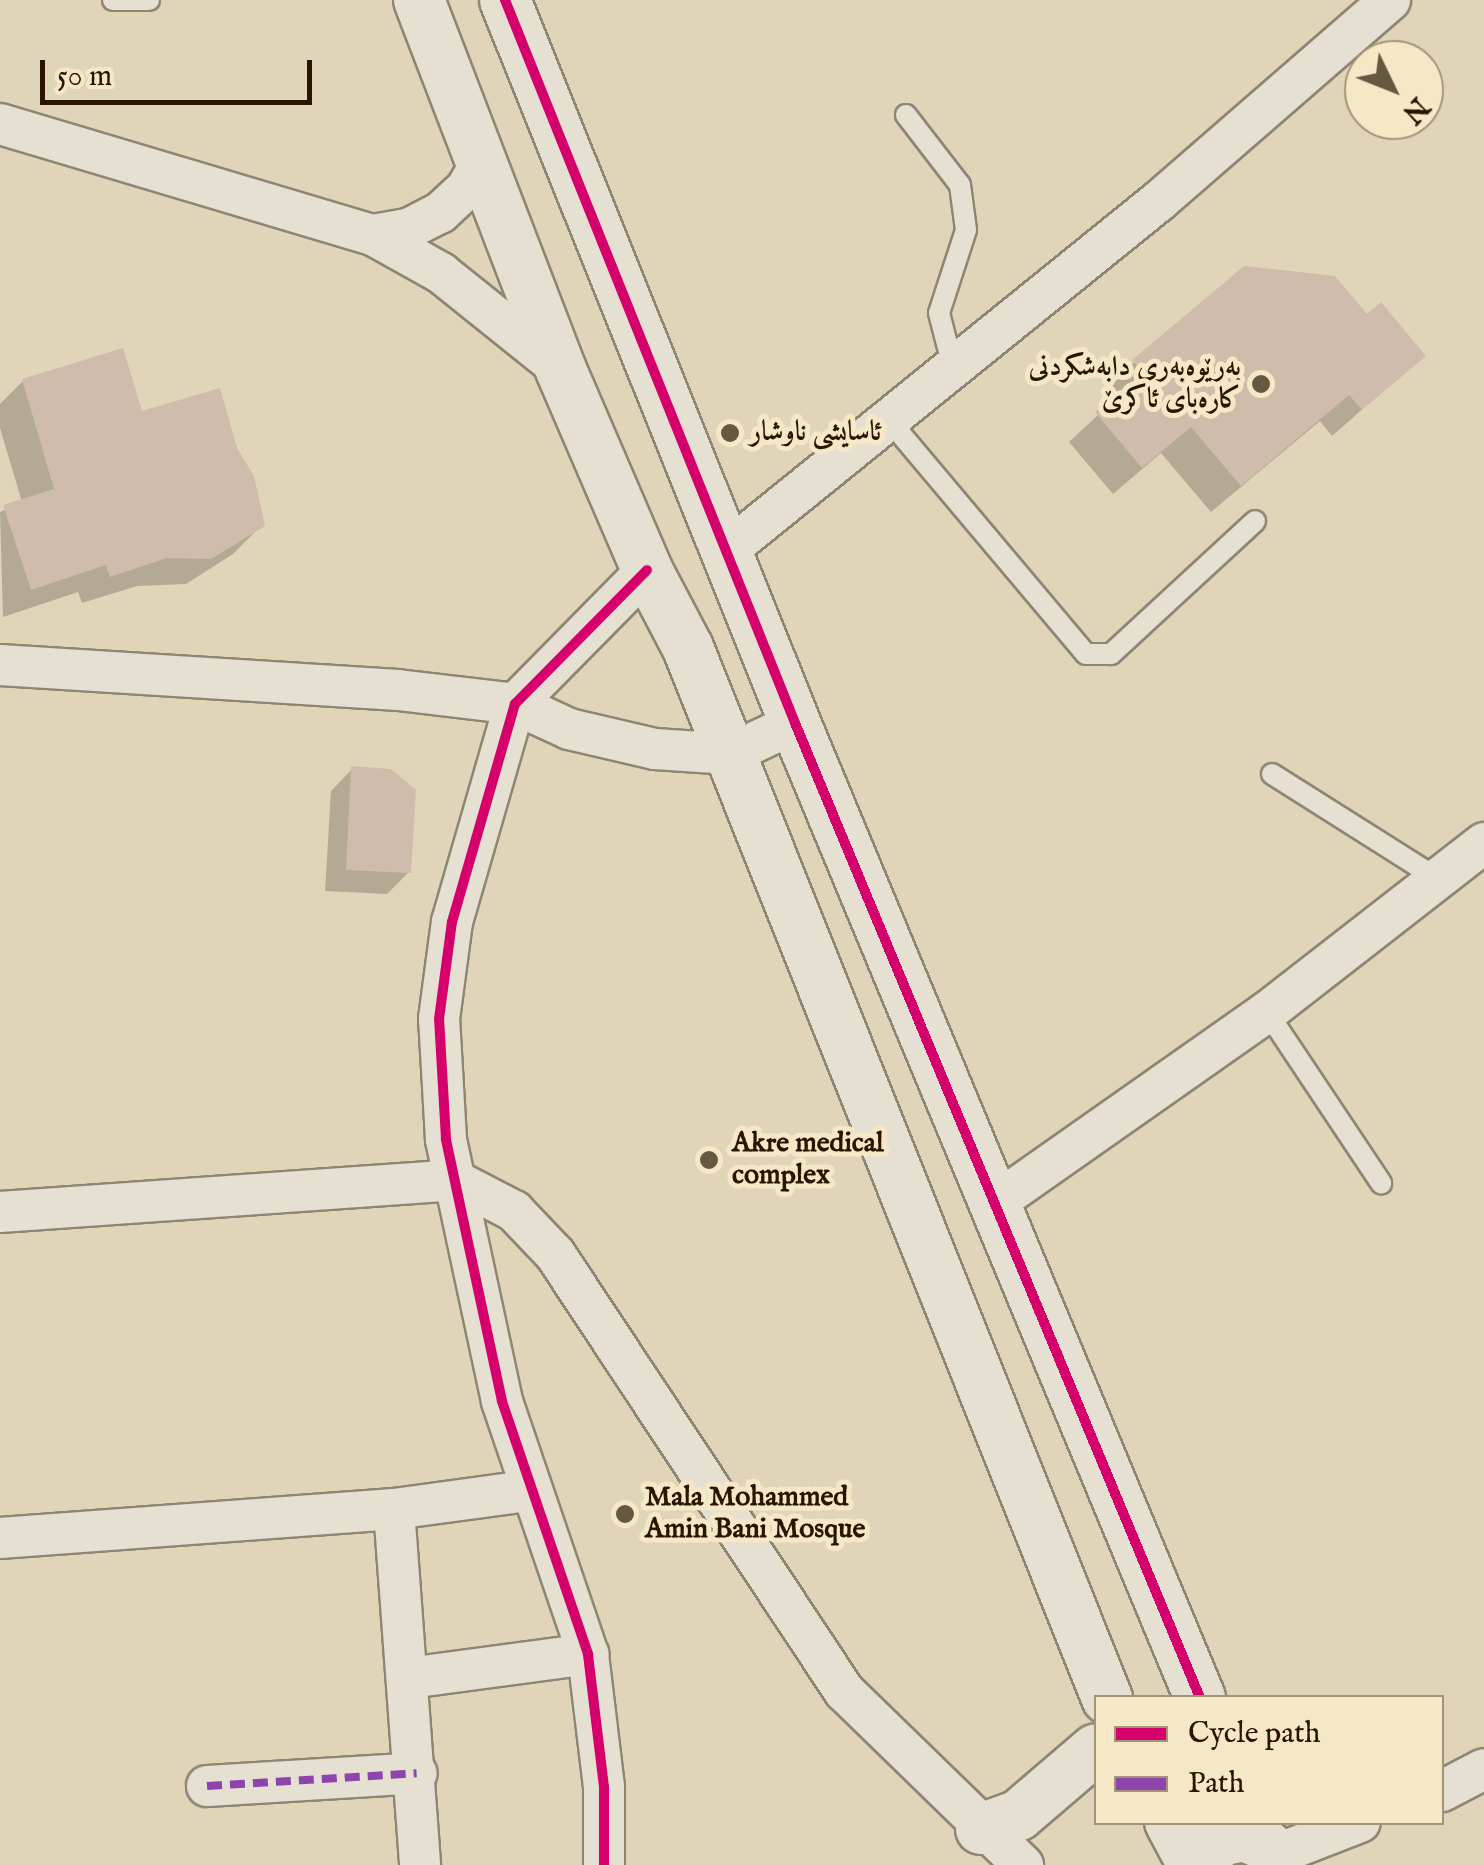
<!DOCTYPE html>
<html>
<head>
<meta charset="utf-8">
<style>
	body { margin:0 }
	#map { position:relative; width:1484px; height:1865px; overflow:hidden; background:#e1d5b9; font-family:"IM FELL English",Amiri,serif }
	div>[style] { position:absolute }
	.shadow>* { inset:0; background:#0003 }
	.building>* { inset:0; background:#cfbcaa }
	.roads { filter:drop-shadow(2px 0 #8e8573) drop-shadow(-2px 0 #8e8573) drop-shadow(0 2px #8e8573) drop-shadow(0 -2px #8e8573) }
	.service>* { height:20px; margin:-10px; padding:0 10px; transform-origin:10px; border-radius:10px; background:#e6e0d2 }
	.minor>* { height:40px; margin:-20px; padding:0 20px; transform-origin:20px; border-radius:20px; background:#e6e0d2 }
	.tertiary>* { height:50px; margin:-25px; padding:0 25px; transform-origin:25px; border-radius:25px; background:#e6e0d2 }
	.quiet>* { height:8px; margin-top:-4px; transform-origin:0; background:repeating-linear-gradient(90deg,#8e44ad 0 15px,transparent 0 23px) }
	.cycleway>* { height:10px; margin:-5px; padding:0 5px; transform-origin:5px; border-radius:5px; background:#d6006c }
	.dots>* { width:28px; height:28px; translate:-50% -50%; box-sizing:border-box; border:5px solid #f6e8c7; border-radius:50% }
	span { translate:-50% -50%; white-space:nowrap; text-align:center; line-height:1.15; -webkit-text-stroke:10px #f6e8c7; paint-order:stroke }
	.poi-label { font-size:28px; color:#291500; font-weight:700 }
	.right { translate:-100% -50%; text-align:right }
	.left { translate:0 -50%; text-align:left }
	.legend { position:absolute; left:1094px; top:1695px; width:350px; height:130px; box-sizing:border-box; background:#f6e8c7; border:2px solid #a49477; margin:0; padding:12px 18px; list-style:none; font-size:30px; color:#291500 }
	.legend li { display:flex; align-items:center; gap:20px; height:50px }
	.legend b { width:50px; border:2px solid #a49477 }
	.north { position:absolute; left:1344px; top:40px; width:100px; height:100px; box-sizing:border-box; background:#f6e8c7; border:2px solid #a49477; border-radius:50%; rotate:133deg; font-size:28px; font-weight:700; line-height:40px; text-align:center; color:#291500 }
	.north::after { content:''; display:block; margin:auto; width:35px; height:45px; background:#695841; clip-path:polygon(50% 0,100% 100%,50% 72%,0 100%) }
	.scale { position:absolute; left:40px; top:60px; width:272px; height:45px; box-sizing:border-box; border:5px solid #291500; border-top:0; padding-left:12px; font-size:30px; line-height:35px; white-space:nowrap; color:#291500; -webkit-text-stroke:8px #f6e8c7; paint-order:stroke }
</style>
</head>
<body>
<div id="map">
	<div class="shadow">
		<div style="clip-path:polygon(1367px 317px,1423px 356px,1332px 436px,1320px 421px,1211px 512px,1161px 453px,1113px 494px,1069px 442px,1114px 400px,1106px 390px,1134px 362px)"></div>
		<div style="clip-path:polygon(23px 381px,141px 414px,218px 391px,262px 525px,233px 554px,186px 584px,137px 586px,82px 603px,78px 592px,3px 617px,0 512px,22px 502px,0 428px,0 404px)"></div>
		<div style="clip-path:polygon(352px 769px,409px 872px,387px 894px,325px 891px,331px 791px)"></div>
	</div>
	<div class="building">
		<div style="clip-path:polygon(1244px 266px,1335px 276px,1367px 314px,1381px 302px,1426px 356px,1362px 410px,1349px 395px,1241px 486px,1191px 427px,1142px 468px,1095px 412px,1143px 372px,1132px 360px)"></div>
		<div style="clip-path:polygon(123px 348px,142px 411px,220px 388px,237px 448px,254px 476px,265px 526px,211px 559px,167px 558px,110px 577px,106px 565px,31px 590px,3px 505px,54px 489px,22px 379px)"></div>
		<div style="clip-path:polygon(351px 766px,391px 769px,416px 790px,411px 873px,346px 870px)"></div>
	</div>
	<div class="roads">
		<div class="service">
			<div style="left:113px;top:0;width:36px"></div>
			<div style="left:906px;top:115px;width:88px;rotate:52.4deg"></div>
			<div style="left:960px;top:185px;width:45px;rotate:82.4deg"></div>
			<div style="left:966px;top:230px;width:87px;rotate:108deg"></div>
			<div style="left:939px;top:313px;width:56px;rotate:75.5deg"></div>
			<div style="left:888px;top:419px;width:307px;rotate:49.9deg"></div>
			<div style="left:1086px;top:654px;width:25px"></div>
			<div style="left:1111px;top:654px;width:196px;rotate:-42.7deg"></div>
			<div style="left:1272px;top:774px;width:196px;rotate:32.3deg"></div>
			<div style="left:1267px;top:1012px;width:206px;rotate:56.3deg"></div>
		</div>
		<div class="minor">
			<div style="left:0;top:124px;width:389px;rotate:16.6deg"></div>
			<div style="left:373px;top:235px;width:78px;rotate:29.2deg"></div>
			<div style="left:441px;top:273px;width:154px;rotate:38.7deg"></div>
			<div style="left:373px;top:235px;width:36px;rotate:-10deg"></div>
			<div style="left:408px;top:229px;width:36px;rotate:-27deg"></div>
			<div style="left:440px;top:213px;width:35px;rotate:-43deg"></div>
			<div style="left:466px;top:189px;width:36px;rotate:-60deg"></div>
			<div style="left:730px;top:548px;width:552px;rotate:-38.97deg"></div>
			<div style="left:1159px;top:201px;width:306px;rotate:-41deg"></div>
			<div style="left:0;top:665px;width:399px;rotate:3.6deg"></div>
			<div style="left:398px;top:690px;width:118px;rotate:6.8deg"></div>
			<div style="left:515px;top:704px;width:60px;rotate:24.8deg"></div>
			<div style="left:569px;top:729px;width:88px;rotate:13.1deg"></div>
			<div style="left:655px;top:749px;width:75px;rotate:3.8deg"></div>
			<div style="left:730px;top:754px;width:72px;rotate:-25.5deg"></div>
			<div style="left:995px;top:1203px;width:332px;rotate:-35.1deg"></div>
			<div style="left:1267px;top:1012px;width:275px;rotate:-37.9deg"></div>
			<div style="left:0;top:1212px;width:455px;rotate:-4deg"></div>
			<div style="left:454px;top:1180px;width:68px;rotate:27.3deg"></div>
			<div style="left:514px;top:1211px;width:59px;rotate:46.4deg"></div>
			<div style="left:555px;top:1254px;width:524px;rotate:56.52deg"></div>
			<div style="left:844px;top:1691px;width:250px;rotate:44.2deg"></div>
			<div style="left:394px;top:1509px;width:357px;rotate:85.8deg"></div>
			<div style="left:0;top:1538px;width:395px;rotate:-4.2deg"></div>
			<div style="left:394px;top:1509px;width:135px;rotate:-7.7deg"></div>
			<div style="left:409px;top:1678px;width:181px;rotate:-7.6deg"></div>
			<div style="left:207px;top:1786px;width:210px;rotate:-3.5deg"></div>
			<div style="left:1442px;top:1791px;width:47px;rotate:-27.6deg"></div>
			<div style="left:1275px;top:1855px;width:91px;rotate:-21.2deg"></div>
			<div style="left:604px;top:1865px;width:78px;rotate:-90deg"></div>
			<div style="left:604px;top:1787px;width:134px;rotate:-96.9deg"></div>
			<div style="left:588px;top:1654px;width:267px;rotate:-108.8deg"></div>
			<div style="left:502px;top:1401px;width:268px;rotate:-102.1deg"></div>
			<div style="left:446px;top:1139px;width:120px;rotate:-93.3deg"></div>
			<div style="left:439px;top:1019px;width:98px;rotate:-82.4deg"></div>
			<div style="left:452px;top:922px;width:227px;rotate:-73.9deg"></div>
			<div style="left:515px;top:704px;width:188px;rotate:-45.4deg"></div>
		</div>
		<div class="tertiary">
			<div style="left:419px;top:0;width:396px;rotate:69deg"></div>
			<div style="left:561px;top:370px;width:218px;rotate:66.7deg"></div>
			<div style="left:647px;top:570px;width:88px;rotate:62.3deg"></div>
			<div style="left:688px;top:648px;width:1131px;rotate:68.25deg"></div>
			<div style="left:505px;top:0;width:779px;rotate:68.14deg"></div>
			<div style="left:795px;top:723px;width:1056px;rotate:67.44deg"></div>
			<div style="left:1170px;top:1822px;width:49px;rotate:61.9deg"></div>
			<div style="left:981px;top:1829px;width:40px;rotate:-20.2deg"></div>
			<div style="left:1019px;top:1815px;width:101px;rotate:-40.6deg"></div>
			<div style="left:1201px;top:1865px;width:30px;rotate:-53deg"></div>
			<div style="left:1219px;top:1841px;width:25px;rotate:-11deg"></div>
			<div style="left:1244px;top:1836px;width:25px;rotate:23deg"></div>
			<div style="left:1267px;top:1846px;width:22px;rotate:58deg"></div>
		</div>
	</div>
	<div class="quiet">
		<div style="left:207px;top:1786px;width:210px;rotate:-3.5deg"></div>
	</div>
	<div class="cycleway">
		<div style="left:505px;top:0;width:779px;rotate:68.14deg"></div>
		<div style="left:795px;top:723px;width:1056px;rotate:67.44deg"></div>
		<div style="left:604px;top:1865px;width:78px;rotate:-90deg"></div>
		<div style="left:604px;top:1787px;width:134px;rotate:-96.9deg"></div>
		<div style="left:588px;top:1654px;width:267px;rotate:-108.8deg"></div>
		<div style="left:502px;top:1401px;width:268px;rotate:-102.1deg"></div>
		<div style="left:446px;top:1139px;width:120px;rotate:-93.3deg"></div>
		<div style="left:439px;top:1019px;width:98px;rotate:-82.4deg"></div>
		<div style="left:452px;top:922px;width:227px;rotate:-73.9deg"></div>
		<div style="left:515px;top:704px;width:188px;rotate:-45.4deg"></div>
	</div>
	<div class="dots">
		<div style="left:1261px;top:384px;background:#695841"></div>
		<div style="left:730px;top:433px;background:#695841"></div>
		<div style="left:709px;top:1160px;background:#695841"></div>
		<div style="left:625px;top:1514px;background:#695841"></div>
	</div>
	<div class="poi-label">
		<span class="right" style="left:1241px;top:384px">بەڕێوەبەری دابەشکردنی<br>کارەبای ئاکرێ</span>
		<span class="left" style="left:750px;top:433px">ئاسايشى ناوشار</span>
		<span class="left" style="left:732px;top:1160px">Akre medical<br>complex</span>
		<span class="left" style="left:645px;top:1514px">Mala Mohammed<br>Amin Bani Mosque</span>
	</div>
	<ul class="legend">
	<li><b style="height:12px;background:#d6006c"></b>Cycle path</li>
	<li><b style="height:12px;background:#8e44ad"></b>Path</li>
	</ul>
	<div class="north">N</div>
	<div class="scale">50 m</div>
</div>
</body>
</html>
